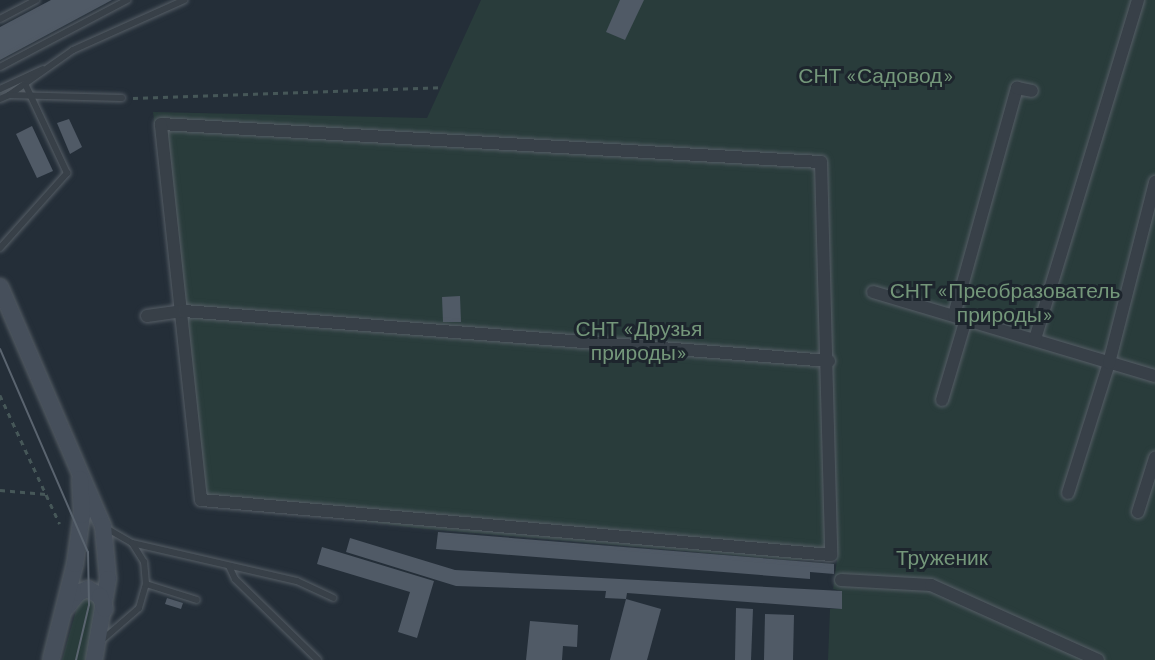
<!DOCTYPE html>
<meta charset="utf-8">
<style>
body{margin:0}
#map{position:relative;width:1155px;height:660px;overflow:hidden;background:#242e38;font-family:Barlow,sans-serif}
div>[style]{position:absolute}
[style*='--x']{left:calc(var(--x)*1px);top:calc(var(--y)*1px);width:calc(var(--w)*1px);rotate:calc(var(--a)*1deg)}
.green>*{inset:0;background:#293c3b}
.building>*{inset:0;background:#505a66}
.path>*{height:2.5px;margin-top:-1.25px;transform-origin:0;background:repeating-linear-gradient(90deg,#465758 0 5px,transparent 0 10px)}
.roads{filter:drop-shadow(0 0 2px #565e66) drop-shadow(0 0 2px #565e66)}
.lane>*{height:6px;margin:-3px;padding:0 3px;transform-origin:3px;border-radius:3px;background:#384048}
.street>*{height:12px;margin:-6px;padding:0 6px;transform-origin:6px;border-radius:6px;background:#384048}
.secondary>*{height:16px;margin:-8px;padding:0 8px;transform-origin:8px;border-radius:8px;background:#464f5b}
.tram>*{height:2px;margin:-1px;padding:0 1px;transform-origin:1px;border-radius:1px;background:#5a646f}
span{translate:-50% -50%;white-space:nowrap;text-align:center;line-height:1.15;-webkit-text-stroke:6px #1d252d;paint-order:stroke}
.park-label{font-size:21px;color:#74977a}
</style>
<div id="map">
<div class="green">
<div style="clip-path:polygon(481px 0,1155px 0,1155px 660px,828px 660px,830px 609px,842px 608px,842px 591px,833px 589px,837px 560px,791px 560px,416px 528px,201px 500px,153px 112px,427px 118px)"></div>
<div style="clip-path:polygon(93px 596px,100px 602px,87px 660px,62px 660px,80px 597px)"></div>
</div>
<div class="building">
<div style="clip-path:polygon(51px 0,112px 0,0 60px,0 27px)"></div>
<div style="clip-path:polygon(620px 0,644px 0,625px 40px,606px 32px)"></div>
<div style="clip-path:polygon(69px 119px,82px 147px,70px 154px,57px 123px)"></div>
<div style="clip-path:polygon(32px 126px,53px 171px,37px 178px,16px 134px)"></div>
<div style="clip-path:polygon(460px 296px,461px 322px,443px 322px,442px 297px)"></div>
<div style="clip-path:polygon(438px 532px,834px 564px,834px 574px,810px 572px,810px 579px,436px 549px)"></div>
<div style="clip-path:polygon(350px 538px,455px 570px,842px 591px,842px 609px,627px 593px,626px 599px,605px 598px,606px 591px,456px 586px,346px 552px)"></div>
<div style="clip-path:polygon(322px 547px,434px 581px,417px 638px,398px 632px,410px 592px,317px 564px)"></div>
<div style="clip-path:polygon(167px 598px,183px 603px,181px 609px,165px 604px)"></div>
<div style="clip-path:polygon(626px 599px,661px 609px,647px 660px,610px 660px)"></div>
<div style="clip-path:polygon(736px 608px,753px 609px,751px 660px,735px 660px)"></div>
<div style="clip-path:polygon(765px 614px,794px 615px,793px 660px,764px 660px)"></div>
<div style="clip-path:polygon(530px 621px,578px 625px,577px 647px,563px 646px,562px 660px,526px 660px)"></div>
</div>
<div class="path">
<div style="--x:133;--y:98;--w:308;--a:-2"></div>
<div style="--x:0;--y:395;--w:142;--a:65.1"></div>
<div style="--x:0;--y:490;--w:46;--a:5"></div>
</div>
<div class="roads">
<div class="lane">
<div style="--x:0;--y:19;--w:41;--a:-27.8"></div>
<div style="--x:0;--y:67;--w:144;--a:-27.8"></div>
<div style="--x:0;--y:89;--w:47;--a:-24.9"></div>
<div style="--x:9;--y:95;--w:78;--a:-35.1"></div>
<div style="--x:73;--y:50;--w:122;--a:-24.2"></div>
<div style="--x:0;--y:99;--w:10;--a:-24"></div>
<div style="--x:9;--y:95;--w:113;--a:1.5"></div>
<div style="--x:0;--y:248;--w:101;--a:-48.2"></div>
<div style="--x:67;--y:173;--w:96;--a:-115.2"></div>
<div style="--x:106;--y:528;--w:30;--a:30"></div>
<div style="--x:132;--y:543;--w:169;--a:13"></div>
<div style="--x:297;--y:581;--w:40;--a:25"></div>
<div style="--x:229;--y:566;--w:14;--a:65"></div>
<div style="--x:235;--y:579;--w:116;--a:44.3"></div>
<div style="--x:146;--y:584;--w:53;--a:17.4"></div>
<div style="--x:101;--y:641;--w:50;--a:-41"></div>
<div style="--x:139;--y:608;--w:25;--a:-74"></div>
<div style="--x:146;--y:584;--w:22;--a:-95"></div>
<div style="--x:144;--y:562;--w:22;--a:-122"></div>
</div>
<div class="street">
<div style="--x:161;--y:124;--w:661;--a:3.3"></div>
<div style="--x:821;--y:162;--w:393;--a:88.5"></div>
<div style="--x:831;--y:555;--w:632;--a:-175.01"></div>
<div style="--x:201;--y:500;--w:378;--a:-96.1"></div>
<div style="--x:873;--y:292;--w:294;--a:16.6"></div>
<div style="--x:954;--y:315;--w:236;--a:-74.5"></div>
<div style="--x:1017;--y:88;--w:15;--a:11"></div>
<div style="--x:147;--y:316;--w:37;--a:-8"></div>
<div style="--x:184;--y:311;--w:647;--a:4.43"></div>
<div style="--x:1035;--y:339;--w:354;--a:-73.1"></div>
<div style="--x:942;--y:400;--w:84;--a:-73.5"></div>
<div style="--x:1068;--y:493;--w:136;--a:-72.5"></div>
<div style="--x:1109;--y:363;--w:187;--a:-75.7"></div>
<div style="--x:1138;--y:512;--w:57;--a:-72.5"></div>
<div style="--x:841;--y:580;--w:90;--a:3.2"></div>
<div style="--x:931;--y:585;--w:183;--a:24.2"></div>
</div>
<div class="secondary">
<div style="--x:0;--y:287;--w:260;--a:66.7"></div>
<div style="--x:103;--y:526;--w:53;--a:84.6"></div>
<div style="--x:108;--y:579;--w:82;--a:99.8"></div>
<div style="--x:67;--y:607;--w:18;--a:-52"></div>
<div style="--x:78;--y:593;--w:11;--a:-22"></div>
<div style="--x:88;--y:589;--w:14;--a:30"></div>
<div style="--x:100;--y:596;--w:14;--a:69"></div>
<div style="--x:51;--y:660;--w:99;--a:-76"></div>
<div style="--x:75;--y:564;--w:49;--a:-81.9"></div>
<div style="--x:82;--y:515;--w:36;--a:-93"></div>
</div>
</div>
<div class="tram">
<div style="--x:0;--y:349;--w:221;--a:66.6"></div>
<div style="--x:88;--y:552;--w:53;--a:88.9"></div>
<div style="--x:89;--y:605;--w:57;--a:103.3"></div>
</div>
<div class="park-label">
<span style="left:876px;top:75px">СНТ «Садовод»</span>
<span style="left:1005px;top:302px">СНТ «Преобразователь<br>природы»</span>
<span style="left:639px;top:340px">СНТ «Друзья<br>природы»</span>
<span style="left:942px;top:557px">Труженик</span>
</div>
</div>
